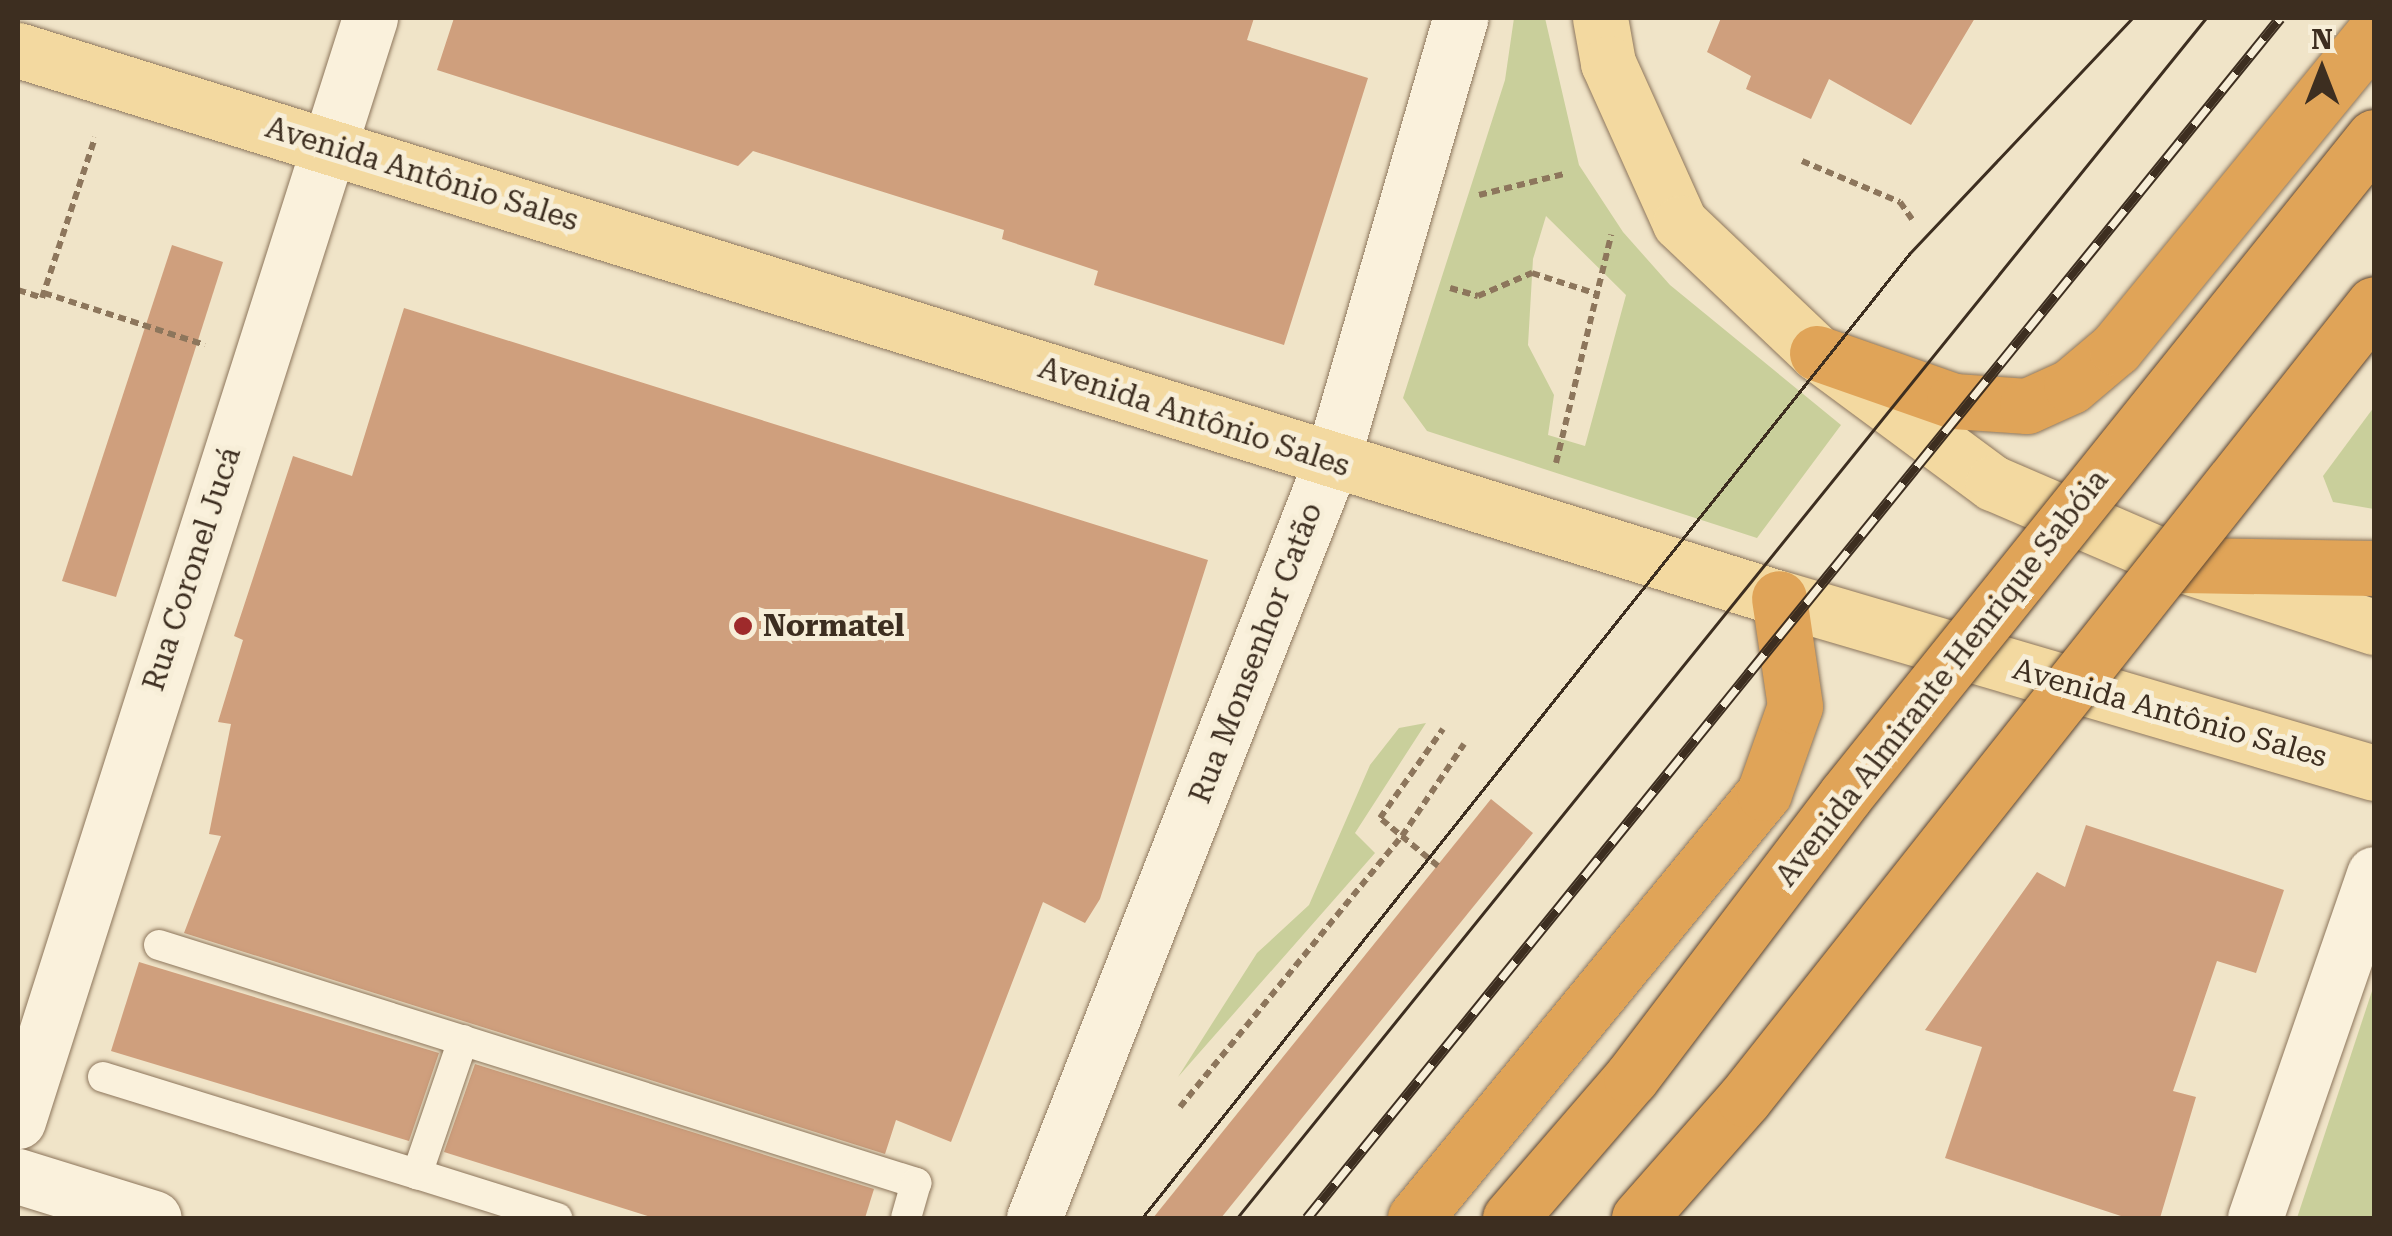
<!DOCTYPE html>
<meta charset="utf-8">
<style>
body{margin:0}
#map{position:relative;width:2392px;height:1236px;overflow:hidden;background:#f0e4c8;font-family:"Roboto Serif",serif}
div>[style]{position:absolute}
[style*='--x']{left:calc(var(--x)*1px);top:calc(var(--y)*1px);width:calc(var(--w)*1px);rotate:calc(var(--a)*1deg)}
.green>*{inset:0;background:#c9cf9b}
.building>*{inset:0;background:#cf9f7d}
.path>*{height:6px;margin-top:-3px;transform-origin:0;background:repeating-linear-gradient(90deg,#8d765c 0 8px,transparent 0 13px)}
.roads{filter:drop-shadow(0 0 2px #8d765c) drop-shadow(0 0 2px #8d765c)}
.lane>*{height:30px;margin:-15px;padding:0 15px;transform-origin:15px;border-radius:15px;background:#faf1dc}
.street>*{height:55px;margin:-27.5px;padding:0 27.5px;transform-origin:27.5px;border-radius:27.5px;background:#faf1dc}
.secondary>*{height:55px;margin:-27.5px;padding:0 27.5px;transform-origin:27.5px;border-radius:27.5px;background:#faf1dc}
.primary>*{height:55px;margin:-27.5px;padding:0 27.5px;transform-origin:27.5px;border-radius:27.5px;background:#f3d9a0}
.highway>*{height:55px;margin:-27.5px;padding:0 27.5px;transform-origin:27.5px;border-radius:27.5px;background:#e0a458}
.tram>*{height:2.5px;margin:-1.25px;padding:0 1.25px;transform-origin:1.25px;border-radius:1.25px;background:#3d2e20}
.rail>*{height:11px;margin-top:-5.5px;transform-origin:0;background:repeating-linear-gradient(90deg,#f7eed8 0 22px,#3d2e20 0 44px);box-sizing:border-box;border-block:2px solid #3d2e20}
.bridges{filter:drop-shadow(0 0 2px #5b4430) drop-shadow(0 0 2px #5b4430)}
.highway-bridge>*{height:55px;margin:-27.5px;padding:0 27.5px;transform-origin:27.5px;border-radius:27.5px;background:#e0a458}
.dots>*{width:28px;height:28px;translate:-50% -50%;box-sizing:border-box;border:5px solid #f7eed8;border-radius:50%}
span{translate:-50% -50%;white-space:nowrap;text-align:center;line-height:1.15;-webkit-text-stroke:10px #f7eed8;paint-order:stroke}
.street-label{font-size:30px;color:#3d2e20}
.poi-label{font-size:30px;color:#3d2e20;font-weight:700}
.left{translate:0 -50%;text-align:left}
.frame{position:absolute;inset:0;border:20px solid #3d2e20;pointer-events:none}
.north{position:absolute;left:2272px;top:20px;width:100px;height:100px;-webkit-text-stroke:8px #f7eed8;paint-order:stroke;rotate:0deg;font-size:28px;font-weight:700;line-height:40px;text-align:center;color:#3d2e20}
.north::after{content:'';display:block;margin:auto;width:35px;height:45px;background:#3d2e20;clip-path:polygon(50% 0,100% 100%,50% 72%,0 100%)}
</style>
<div id="map">
<div class="green">
<div style="clip-path:polygon(evenodd,1514px 18px,1545px 18px,1579px 165px,1623px 232px,1670px 285px,1841px 425px,1757px 538px,1427px 431px,1403px 398px,1505px 80px,1514px 18px,1546px 216px,1626px 295px,1585px 446px,1548px 435px,1554px 395px,1528px 345px,1533px 259px,1546px 216px)"></div>
<div style="clip-path:polygon(2374px 407px,2374px 509px,2333px 502px,2323px 476px)"></div>
<div style="clip-path:polygon(1426px 723px,1355px 833px,1375px 853px,1178px 1077px,1257px 953px,1309px 905px,1370px 765px,1399px 728px)"></div>
<div style="clip-path:polygon(2374px 985px,2374px 1218px,2297px 1218px)"></div>
</div>
<div class="building">
<div style="clip-path:polygon(454px 18px,1254px 18px,1247px 40px,1368px 78px,1284px 345px,1094px 285px,1098px 271px,1002px 239px,1004px 230px,753px 151px,738px 166px,437px 70px)"></div>
<div style="clip-path:polygon(1721px 18px,1975px 18px,1911px 125px,1829px 79px,1811px 119px,1746px 89px,1751px 76px,1707px 52px)"></div>
<div style="clip-path:polygon(172px 245px,223px 262px,116px 597px,62px 581px)"></div>
<div style="clip-path:polygon(404px 308px,1208px 560px,1100px 899px,1085px 923px,1043px 902px,951px 1142px,896px 1120px,885px 1154px,184px 933px,221px 836px,209px 834px,231px 724px,218px 722px,243px 640px,234px 636px,293px 456px,352px 476px)"></div>
<div style="clip-path:polygon(1491px 799px,1533px 833px,1221px 1218px,1153px 1218px)"></div>
<div style="clip-path:polygon(2086px 825px,2284px 890px,2256px 973px,2217px 961px,2173px 1091px,2196px 1097px,2160px 1218px,2127px 1218px,1945px 1158px,1982px 1047px,1925px 1030px,2037px 872px,2065px 887px)"></div>
<div style="clip-path:polygon(139px 962px,439px 1053px,409px 1141px,111px 1051px)"></div>
<div style="clip-path:polygon(475px 1064px,874px 1189px,865px 1218px,654px 1218px,444px 1152px)"></div>
</div>
<div class="path">
<div style="--x:1802;--y:161;--w:106;--a:22.7"></div>
<div style="--x:1900;--y:202;--w:21;--a:55"></div>
<div style="--x:1479;--y:195;--w:88;--a:-13.9"></div>
<div style="--x:1450;--y:288;--w:29;--a:16"></div>
<div style="--x:1478;--y:296;--w:59;--a:-23.1"></div>
<div style="--x:1532;--y:273;--w:68;--a:17.9"></div>
<div style="--x:18;--y:290;--w:25;--a:18"></div>
<div style="--x:42;--y:298;--w:169;--a:-71.7"></div>
<div style="--x:44;--y:293;--w:169;--a:17.9"></div>
<div style="--x:1556;--y:463;--w:235;--a:-76.4"></div>
<div style="--x:1438;--y:866;--w:75;--a:-140.4"></div>
<div style="--x:1380;--y:818;--w:109;--a:-54.7"></div>
<div style="--x:1180;--y:1107;--w:350;--a:-50.7"></div>
<div style="--x:1402;--y:836;--w:111;--a:-56"></div>
</div>
<div class="roads">
<div class="lane">
<div style="--x:159;--y:945;--w:794;--a:17.45"></div>
<div style="--x:916;--y:1183;--w:36;--a:106"></div>
<div style="--x:463;--y:1040;--w:142;--a:108.9"></div>
<div style="--x:417;--y:1174;--w:147;--a:17.4"></div>
<div style="--x:103;--y:1077;--w:329;--a:17.2"></div>
</div>
<div class="street">
<div style="--x:18;--y:1121;--w:1158;--a:-72.3"></div>
<div style="--x:18;--y:1176;--w:142;--a:17.2"></div>
<div style="--x:1034;--y:1218;--w:814;--a:-68.54"></div>
<div style="--x:2255;--y:1218;--w:364;--a:-70.9"></div>
</div>
<div class="secondary">
<div style="--x:1332;--y:460;--w:460;--a:-73.8"></div>
</div>
<div class="primary">
<div style="--x:1600;--y:18;--w:46;--a:79.9"></div>
<div style="--x:1608;--y:63;--w:175;--a:65.8"></div>
<div style="--x:1680;--y:223;--w:189;--a:43.5"></div>
<div style="--x:1817;--y:353;--w:219;--a:36.5"></div>
<div style="--x:1993;--y:483;--w:207;--a:23.3"></div>
<div style="--x:2183;--y:565;--w:201;--a:18"></div>
<div style="--x:18;--y:50;--w:1844;--a:17.29"></div>
<div style="--x:1779;--y:598;--w:620;--a:16.39"></div>
</div>
<div class="highway">
<div style="--x:1817;--y:353;--w:145;--a:19.3"></div>
<div style="--x:1954;--y:401;--w:73;--a:3.9"></div>
<div style="--x:2027;--y:406;--w:48;--a:-24.4"></div>
<div style="--x:2071;--y:386;--w:59;--a:-40.2"></div>
<div style="--x:2116;--y:348;--w:407;--a:-50.7"></div>
<div style="--x:2183;--y:565;--w:191;--a:0.9"></div>
<div style="--x:1415;--y:1218;--w:550;--a:-50.61"></div>
<div style="--x:1764;--y:793;--w:92;--a:-70.4"></div>
<div style="--x:1795;--y:706;--w:109;--a:-98.4"></div>
</div>
</div>
<div class="tram">
<div style="--x:1142;--y:1218;--w:1232;--a:-51.49"></div>
<div style="--x:1909;--y:254;--w:325;--a:-46.6"></div>
<div style="--x:1237;--y:1218;--w:1542;--a:-51.08"></div>
</div>
<div class="rail">
<div style="--x:1307;--y:1218;--w:1545;--a:-50.96"></div>
</div>
<div class="bridges">
<div class="highway-bridge">
<div style="--x:1510;--y:1218;--w:185;--a:-49.2"></div>
<div style="--x:1631;--y:1078;--w:354;--a:-52.8"></div>
<div style="--x:1845;--y:796;--w:845;--a:-51.24"></div>
<div style="--x:1639;--y:1218;--w:159;--a:-48.6"></div>
<div style="--x:1744;--y:1099;--w:1014;--a:-51.6"></div>
</div>
</div>
<div class="dots">
<div style="left:743px;top:626px;background:#9e2a2b"></div>
</div>
<div class="street-label">
<span style="left:422px;top:174px;rotate:17deg">Avenida Antônio Sales</span>
<span style="left:1194px;top:417px;rotate:18deg">Avenida Antônio Sales</span>
<span style="left:192px;top:569px;rotate:-72deg">Rua Coronel Jucá</span>
<span style="left:1256px;top:653px;rotate:-69deg">Rua Monsenhor Catão</span>
<span style="left:1942px;top:678px;rotate:-52deg">Avenida Almirante Henrique Sabóia</span>
<span style="left:2170px;top:713px;rotate:16deg">Avenida Antônio Sales</span>
</div>
<div class="poi-label">
<span class="left" style="left:763px;top:626px">Normatel</span>
</div>
<div class="frame"></div>
<div class="north">N</div>
</div>
